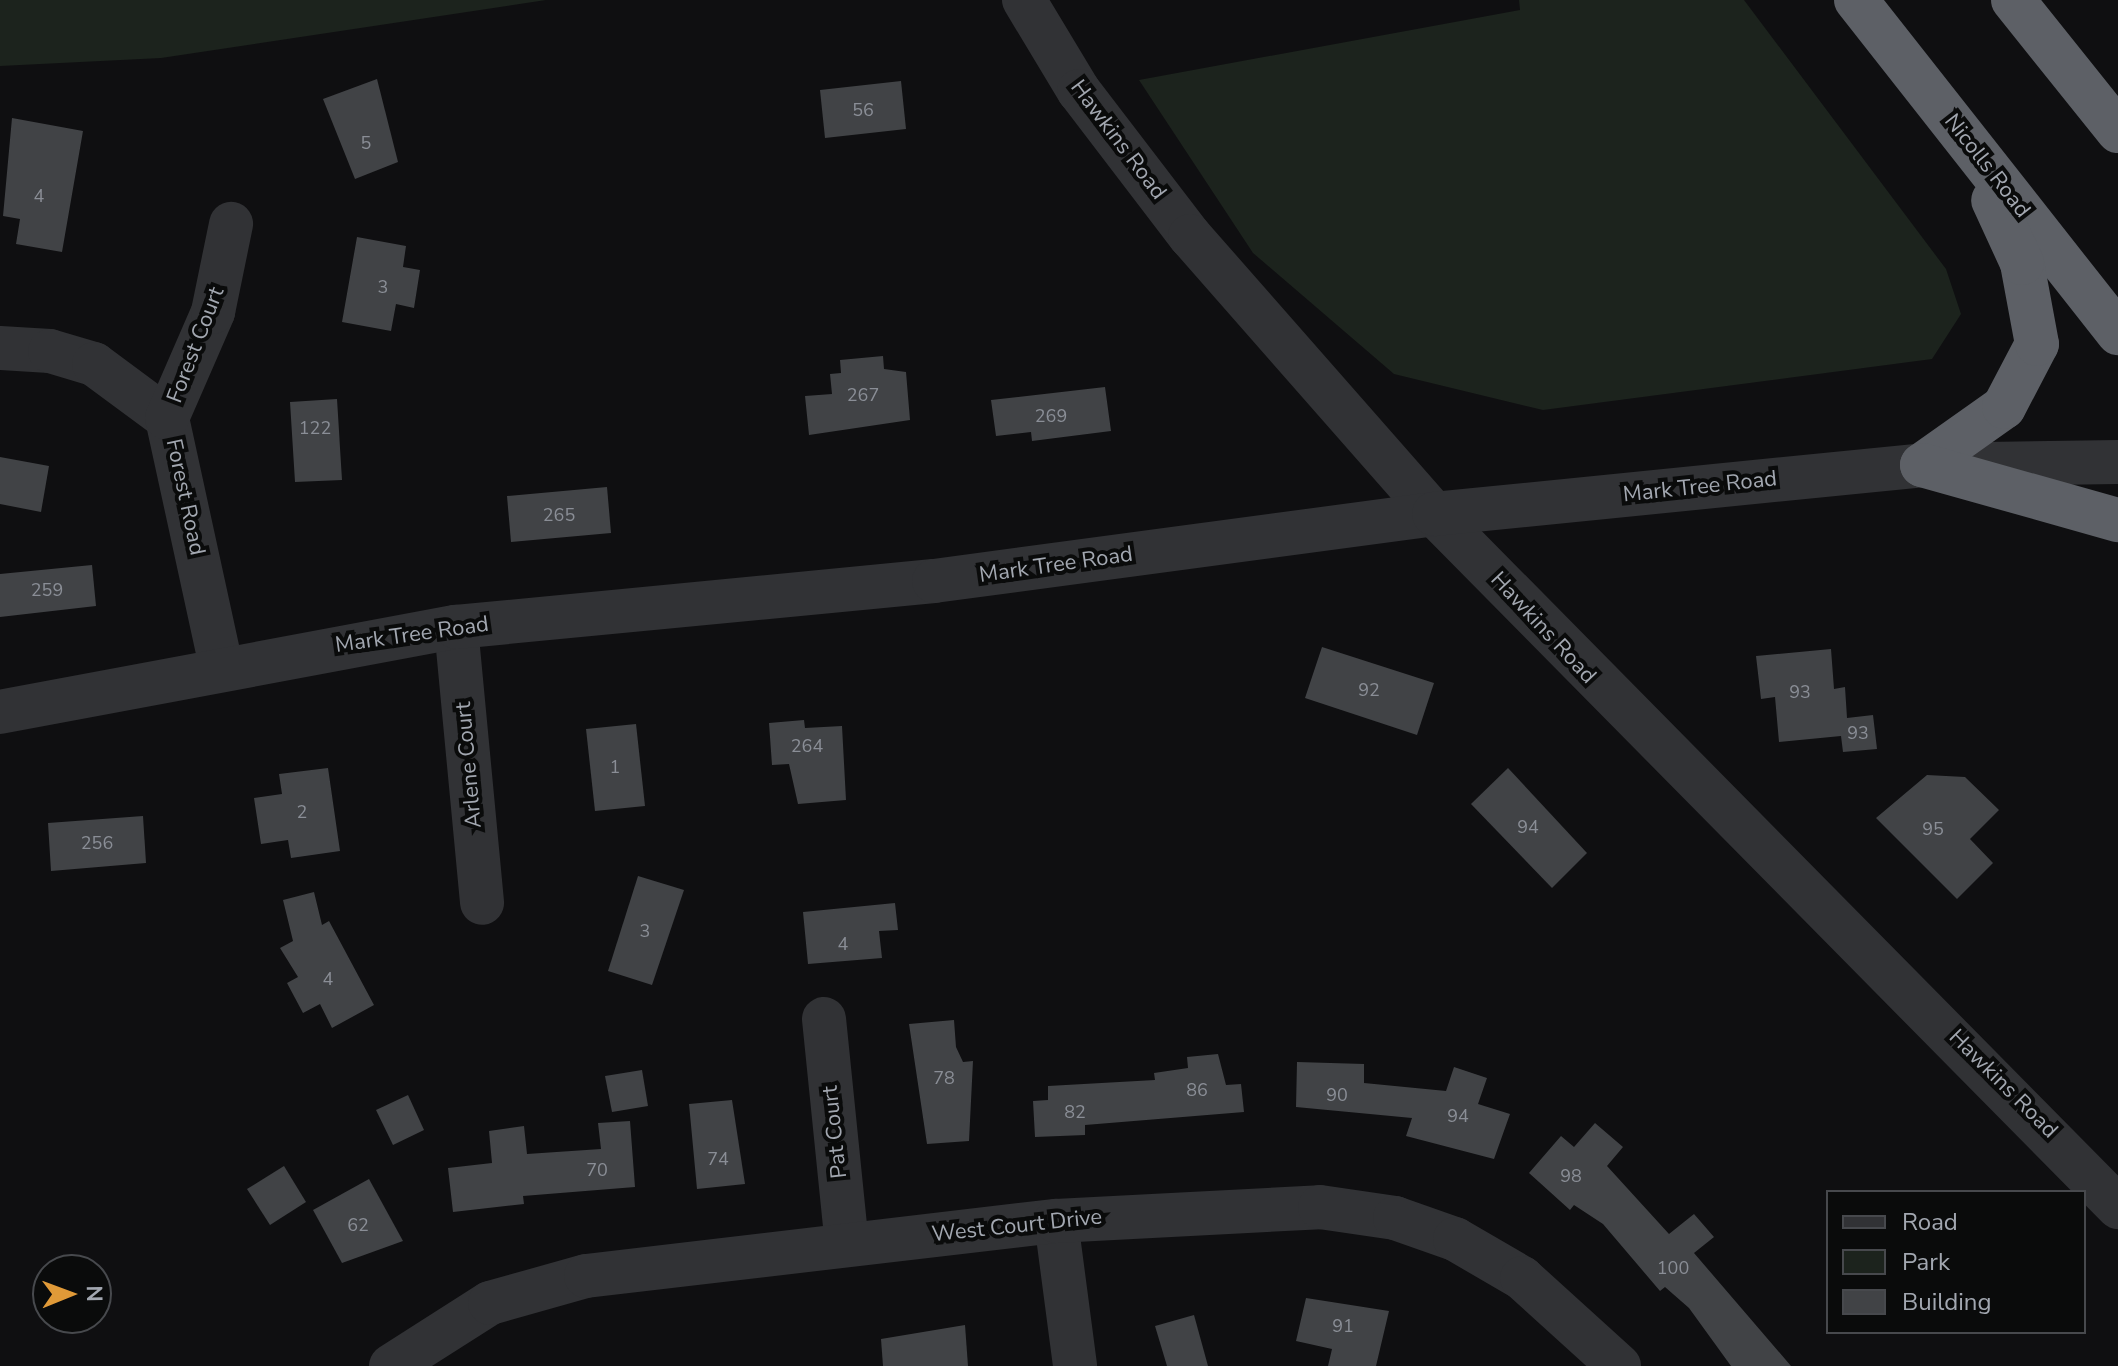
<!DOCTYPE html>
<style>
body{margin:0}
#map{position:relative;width:2118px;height:1366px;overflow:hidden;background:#0f0f11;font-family:"Nunito Sans",sans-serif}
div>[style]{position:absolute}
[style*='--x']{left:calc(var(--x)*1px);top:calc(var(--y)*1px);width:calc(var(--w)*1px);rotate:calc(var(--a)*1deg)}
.green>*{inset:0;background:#1c231d}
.building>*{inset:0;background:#414346}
.minor>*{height:44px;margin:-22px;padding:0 22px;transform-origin:22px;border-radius:22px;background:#313235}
.highway>*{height:44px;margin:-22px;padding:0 22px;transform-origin:22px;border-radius:22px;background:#5d6066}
span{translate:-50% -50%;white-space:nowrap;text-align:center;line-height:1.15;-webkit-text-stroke:8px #0a0b0b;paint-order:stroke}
.number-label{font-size:18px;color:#8a8e96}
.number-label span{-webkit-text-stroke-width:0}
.street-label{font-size:22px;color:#a2a7b0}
.legend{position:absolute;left:1826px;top:1190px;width:260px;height:144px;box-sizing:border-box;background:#0a0b0b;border:2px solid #47494d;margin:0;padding:10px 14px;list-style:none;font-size:24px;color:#a2a7b0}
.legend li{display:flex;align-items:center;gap:16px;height:40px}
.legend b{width:40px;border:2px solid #47494d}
.north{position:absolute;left:32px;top:1254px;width:80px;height:80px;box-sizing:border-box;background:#0a0b0b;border:2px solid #47494d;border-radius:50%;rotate:89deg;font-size:22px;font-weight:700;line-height:32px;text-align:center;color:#a2a7b0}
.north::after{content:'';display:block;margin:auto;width:28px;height:36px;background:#e09a38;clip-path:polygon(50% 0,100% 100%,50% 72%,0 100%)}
</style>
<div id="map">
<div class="green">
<div style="clip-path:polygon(0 0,546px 0,161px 58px,0 66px)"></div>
<div style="clip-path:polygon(1519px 0,1744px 0,1946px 269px,1961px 314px,1932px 359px,1543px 410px,1394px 374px,1253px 253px,1139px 80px,1520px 10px)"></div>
</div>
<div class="building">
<div style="clip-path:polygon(377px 79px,398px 162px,355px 179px,323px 99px)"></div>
<div style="clip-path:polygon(901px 81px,906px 129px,825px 138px,820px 90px)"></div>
<div style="clip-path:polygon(12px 118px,83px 131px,62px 252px,16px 244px,20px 219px,3px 216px)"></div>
<div style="clip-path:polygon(357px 237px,406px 246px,403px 267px,420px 270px,414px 308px,396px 304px,391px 331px,342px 322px)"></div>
<div style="clip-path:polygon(883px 356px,884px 369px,906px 372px,910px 420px,809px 435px,805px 396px,832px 394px,830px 374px,841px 373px,840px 360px)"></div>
<div style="clip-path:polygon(1105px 387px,1111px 431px,1032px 441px,1031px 432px,996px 436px,991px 400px)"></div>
<div style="clip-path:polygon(337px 399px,342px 480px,295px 482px,290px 402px)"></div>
<div style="clip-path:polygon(0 457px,49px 466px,41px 512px,0 504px)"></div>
<div style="clip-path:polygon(607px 487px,611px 533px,511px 542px,507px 496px)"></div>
<div style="clip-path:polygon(92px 565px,96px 606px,0 617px,0 574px)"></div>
<div style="clip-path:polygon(1322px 647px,1434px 683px,1417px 735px,1305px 698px)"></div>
<div style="clip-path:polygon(1831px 649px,1834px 689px,1845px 687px,1847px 718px,1873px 715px,1877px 749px,1843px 752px,1841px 736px,1779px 742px,1775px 697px,1761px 699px,1756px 656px)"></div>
<div style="clip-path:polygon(804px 720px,805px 728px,842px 726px,846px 800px,798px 804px,789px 764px,772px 765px,769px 723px)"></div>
<div style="clip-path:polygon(636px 724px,645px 806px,595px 811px,586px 729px)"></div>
<div style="clip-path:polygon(328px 768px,340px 851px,291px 858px,288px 840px,261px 844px,254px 798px,282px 794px,279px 774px)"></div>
<div style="clip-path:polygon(1508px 768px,1587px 853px,1552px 888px,1471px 804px)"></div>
<div style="clip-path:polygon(1927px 775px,1965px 777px,1999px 810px,1970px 839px,1993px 863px,1957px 899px,1876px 818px)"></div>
<div style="clip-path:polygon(143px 816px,146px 863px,51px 871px,48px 823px)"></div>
<div style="clip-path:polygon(638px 876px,684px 890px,652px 985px,608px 971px)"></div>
<div style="clip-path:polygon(314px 892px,322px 925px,329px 921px,374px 1005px,332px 1028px,320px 1004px,303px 1013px,287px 983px,298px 977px,280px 948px,293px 941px,283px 900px)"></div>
<div style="clip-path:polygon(895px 903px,898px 930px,879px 931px,882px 958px,808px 964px,803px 912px)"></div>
<div style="clip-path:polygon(954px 1020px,956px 1047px,963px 1062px,973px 1061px,969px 1141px,927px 1144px,909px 1024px)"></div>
<div style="clip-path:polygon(1218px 1054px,1226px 1085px,1241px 1084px,1244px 1112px,1085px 1125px,1085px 1135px,1035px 1137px,1033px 1101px,1048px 1100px,1048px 1086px,1155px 1080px,1154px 1073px,1188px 1068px,1187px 1057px)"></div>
<div style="clip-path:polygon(1297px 1062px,1364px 1064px,1364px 1083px,1446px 1091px,1454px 1067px,1487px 1078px,1478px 1104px,1510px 1114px,1494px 1159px,1406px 1136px,1412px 1118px,1296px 1107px)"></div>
<div style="clip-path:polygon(642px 1070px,648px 1106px,612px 1112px,605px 1076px)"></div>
<div style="clip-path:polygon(408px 1095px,424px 1130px,393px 1145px,376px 1110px)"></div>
<div style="clip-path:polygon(732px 1100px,745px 1184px,697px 1189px,689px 1104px)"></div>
<div style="clip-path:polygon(630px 1121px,635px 1187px,523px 1196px,524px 1204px,453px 1212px,448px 1168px,492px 1163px,489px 1131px,524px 1126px,527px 1154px,601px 1149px,598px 1123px)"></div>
<div style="clip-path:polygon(1595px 1123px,1623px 1147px,1607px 1166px,1669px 1234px,1694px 1214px,1714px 1237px,1694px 1253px,1791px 1366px,1731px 1366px,1689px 1308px,1665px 1287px,1660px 1291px,1603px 1224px,1574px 1205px,1570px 1210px,1529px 1173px,1561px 1136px,1574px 1147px)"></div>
<div style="clip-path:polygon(284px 1166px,306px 1202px,270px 1225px,247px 1189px)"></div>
<div style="clip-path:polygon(369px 1179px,403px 1241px,342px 1263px,313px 1210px)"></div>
<div style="clip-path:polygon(1306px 1298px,1389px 1311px,1376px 1366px,1328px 1366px,1332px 1349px,1296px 1341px)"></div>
<div style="clip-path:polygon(1194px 1315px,1208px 1366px,1167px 1366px,1155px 1326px)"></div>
<div style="clip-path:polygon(965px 1325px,968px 1366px,883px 1366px,881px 1339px)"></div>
</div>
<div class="minor">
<div style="--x:1024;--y:0;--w:106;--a:58.9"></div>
<div style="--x:1079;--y:91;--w:183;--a:52.6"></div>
<div style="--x:1190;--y:236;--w:370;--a:48.7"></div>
<div style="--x:1434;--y:514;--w:974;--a:45.37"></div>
<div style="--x:0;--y:348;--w:50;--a:3.4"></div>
<div style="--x:50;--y:351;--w:46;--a:16.5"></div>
<div style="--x:94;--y:364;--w:91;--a:36.5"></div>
<div style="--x:167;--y:418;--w:253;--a:77.7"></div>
<div style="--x:167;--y:418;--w:116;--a:-66.5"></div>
<div style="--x:213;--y:312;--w:90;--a:-78.4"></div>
<div style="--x:456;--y:627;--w:277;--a:84.6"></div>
<div style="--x:0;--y:712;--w:464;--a:-10.6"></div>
<div style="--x:456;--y:627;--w:480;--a:-5.5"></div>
<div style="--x:934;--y:581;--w:504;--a:-7.63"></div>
<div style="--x:1434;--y:514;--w:490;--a:-5.7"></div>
<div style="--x:1922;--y:465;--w:196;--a:-0.9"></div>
<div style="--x:824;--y:1019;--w:226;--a:84.2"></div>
<div style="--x:1056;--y:1221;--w:146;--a:82.5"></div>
<div style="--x:391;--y:1366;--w:117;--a:-32.5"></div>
<div style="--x:490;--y:1303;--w:100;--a:-15.7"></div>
<div style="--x:586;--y:1276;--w:473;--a:-6.7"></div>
<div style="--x:1056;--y:1221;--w:264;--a:-3"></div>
<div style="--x:1320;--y:1207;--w:76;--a:8.3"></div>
<div style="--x:1395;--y:1218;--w:64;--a:19.3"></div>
<div style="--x:1455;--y:1239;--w:78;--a:30.2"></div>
<div style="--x:1522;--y:1278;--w:131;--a:42.2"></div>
</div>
<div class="highway">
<div style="--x:1856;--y:0;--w:424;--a:51.8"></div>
<div style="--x:2013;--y:0;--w:168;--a:51.3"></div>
<div style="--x:1922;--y:465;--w:100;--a:-35.3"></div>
<div style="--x:2004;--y:407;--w:71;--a:-62.4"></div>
<div style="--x:2037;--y:344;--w:82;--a:-100.5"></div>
<div style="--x:2022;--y:263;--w:69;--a:-114.7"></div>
<div style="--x:1922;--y:465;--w:204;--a:15.7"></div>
</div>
<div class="number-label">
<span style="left:863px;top:110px">56</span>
<span style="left:366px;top:143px">5</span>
<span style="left:39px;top:196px">4</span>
<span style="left:383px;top:287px">3</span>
<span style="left:863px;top:395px">267</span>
<span style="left:1051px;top:416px">269</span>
<span style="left:315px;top:428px">122</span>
<span style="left:559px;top:515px">265</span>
<span style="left:47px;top:590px">259</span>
<span style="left:1369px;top:690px">92</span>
<span style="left:1800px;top:692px">93</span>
<span style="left:1858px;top:733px">93</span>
<span style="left:807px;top:746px">264</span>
<span style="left:615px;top:767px">1</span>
<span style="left:302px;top:812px">2</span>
<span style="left:1528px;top:827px">94</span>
<span style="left:1933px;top:829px">95</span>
<span style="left:97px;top:843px">256</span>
<span style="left:645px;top:931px">3</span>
<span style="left:843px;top:944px">4</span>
<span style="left:328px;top:979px">4</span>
<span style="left:944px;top:1078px">78</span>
<span style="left:1197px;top:1090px">86</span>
<span style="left:1337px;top:1095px">90</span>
<span style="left:1075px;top:1112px">82</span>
<span style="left:1458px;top:1116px">94</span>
<span style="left:718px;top:1159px">74</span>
<span style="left:597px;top:1170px">70</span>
<span style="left:1571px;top:1176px">98</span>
<span style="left:358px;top:1225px">62</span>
<span style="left:1673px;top:1268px">100</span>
<span style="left:1343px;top:1326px">91</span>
</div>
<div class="street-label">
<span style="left:1118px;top:140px;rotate:53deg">Hawkins Road</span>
<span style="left:1987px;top:166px;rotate:52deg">Nicolls Road</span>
<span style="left:196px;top:345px;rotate:-69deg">Forest Court</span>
<span style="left:1700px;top:487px;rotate:-6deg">Mark Tree Road</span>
<span style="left:185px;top:497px;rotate:78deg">Forest Road</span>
<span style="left:1056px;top:565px;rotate:-8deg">Mark Tree Road</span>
<span style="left:1543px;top:628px;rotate:47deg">Hawkins Road</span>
<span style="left:412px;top:635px;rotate:-8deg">Mark Tree Road</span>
<span style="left:469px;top:765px;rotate:-95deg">Arlene Court</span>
<span style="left:2003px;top:1084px;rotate:45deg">Hawkins Road</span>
<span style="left:835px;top:1132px;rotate:-96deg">Pat Court</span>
<span style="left:1017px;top:1226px;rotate:-6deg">West Court Drive</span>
</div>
<ul class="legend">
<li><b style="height:10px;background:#313235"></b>Road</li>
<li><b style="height:22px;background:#1c231d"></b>Park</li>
<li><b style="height:22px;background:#414346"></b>Building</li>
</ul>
<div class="north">N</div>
</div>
